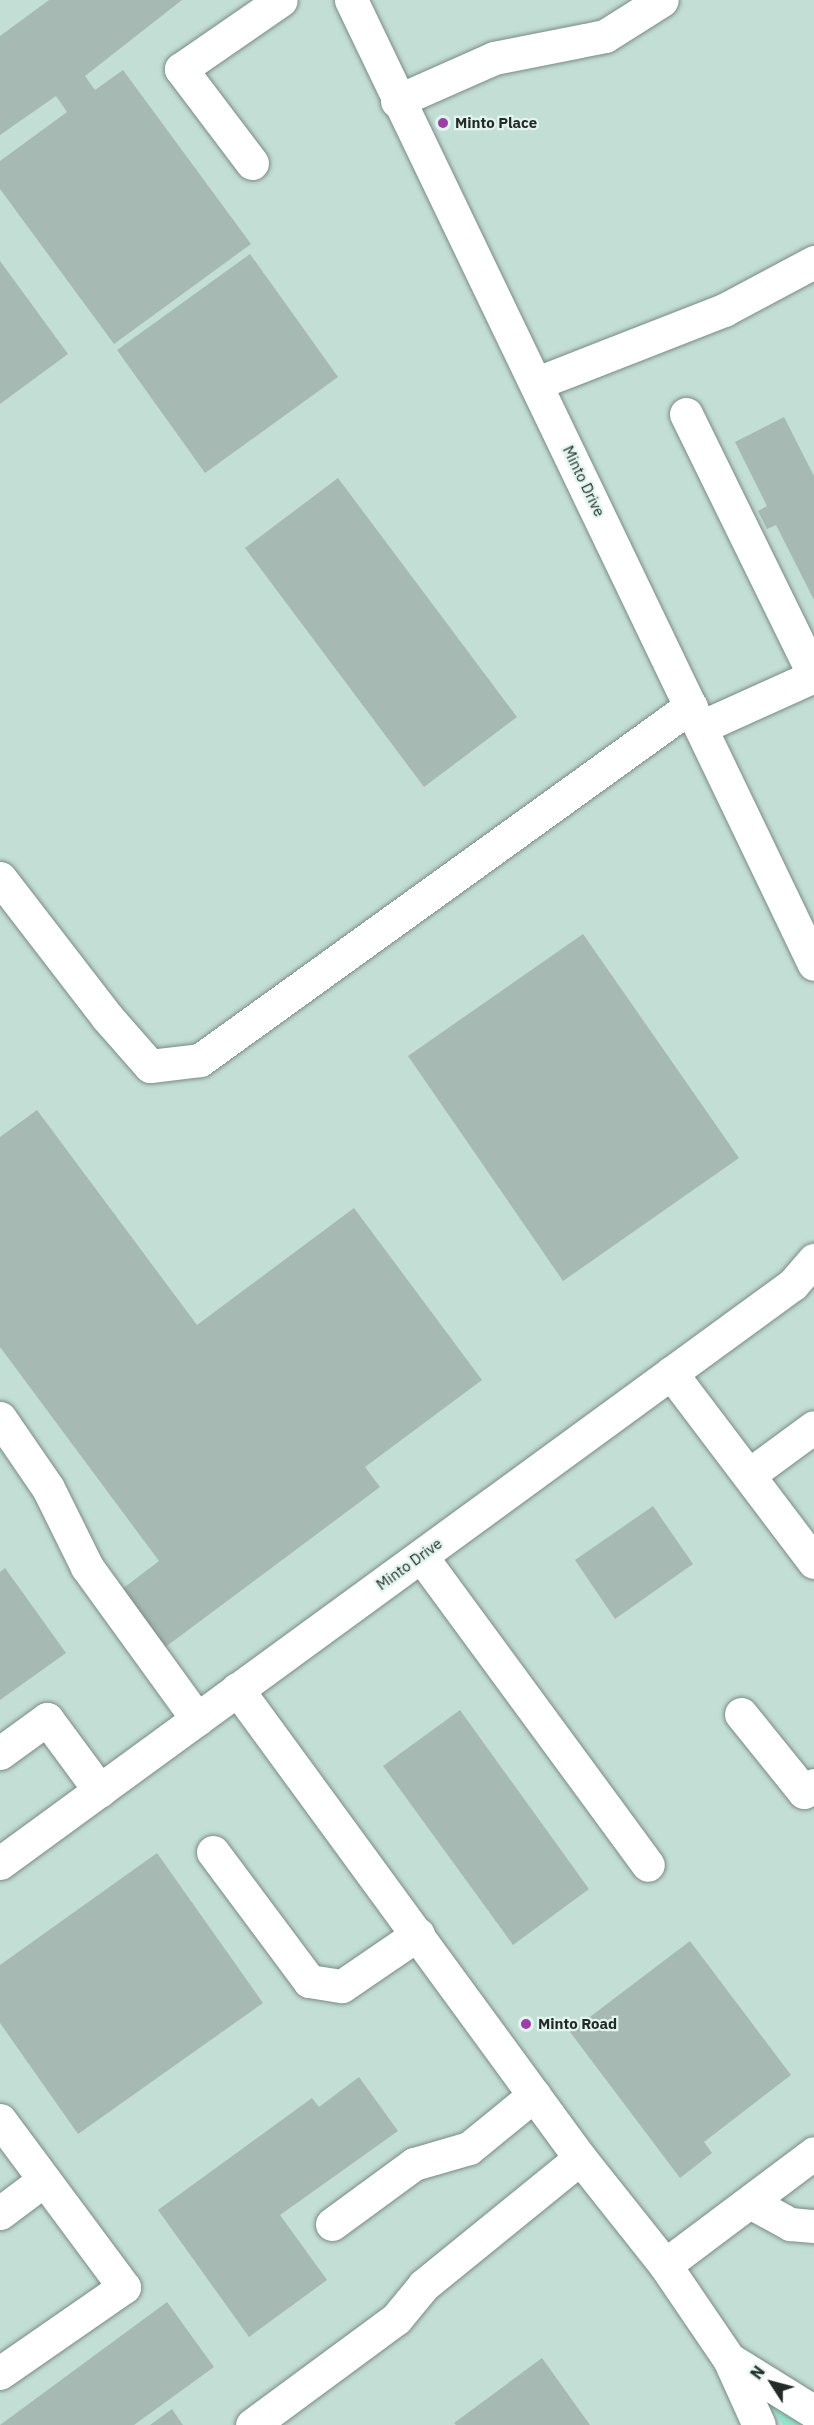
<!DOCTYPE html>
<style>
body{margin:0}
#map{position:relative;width:814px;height:2425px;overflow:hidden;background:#d4e6e0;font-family:"IBM Plex Sans",sans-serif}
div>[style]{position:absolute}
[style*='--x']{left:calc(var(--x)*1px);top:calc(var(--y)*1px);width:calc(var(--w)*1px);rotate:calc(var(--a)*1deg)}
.built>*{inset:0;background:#c3ded5}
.green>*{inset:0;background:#93e5cd}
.building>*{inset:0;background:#a7b9b3}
.roads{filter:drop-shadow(0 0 2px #7b8b86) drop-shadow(0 0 2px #7b8b86)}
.minor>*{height:33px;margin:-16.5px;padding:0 16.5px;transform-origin:16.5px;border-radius:16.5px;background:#fff}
.dots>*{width:16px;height:16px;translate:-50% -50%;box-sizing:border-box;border:3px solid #e1f4ed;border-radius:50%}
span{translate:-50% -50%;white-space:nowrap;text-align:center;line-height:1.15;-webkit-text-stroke:4.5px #e1f4ed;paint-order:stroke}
.poi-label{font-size:15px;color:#232a28;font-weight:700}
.left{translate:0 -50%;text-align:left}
.street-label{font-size:15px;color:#232a28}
.north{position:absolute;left:742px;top:2353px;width:60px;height:60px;-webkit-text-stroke:4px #e1f4ed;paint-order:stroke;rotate:306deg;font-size:16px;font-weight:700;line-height:24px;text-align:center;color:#232a28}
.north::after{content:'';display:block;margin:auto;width:21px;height:27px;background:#232a28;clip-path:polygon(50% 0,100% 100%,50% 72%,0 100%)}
</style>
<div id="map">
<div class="built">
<div style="clip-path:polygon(0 0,814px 0,814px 2425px,0 2425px)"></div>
</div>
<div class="green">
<div style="clip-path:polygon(771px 2405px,808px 2425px,783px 2425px)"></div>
</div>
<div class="building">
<div style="clip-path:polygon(49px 0,182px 0,85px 76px,95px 90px,123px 70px,251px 244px,114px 344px,0 189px,0 161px,67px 112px,56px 96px,0 135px,0 36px)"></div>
<div style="clip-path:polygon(250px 254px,338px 377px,205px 473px,117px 350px)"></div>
<div style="clip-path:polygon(0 261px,68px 354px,0 404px)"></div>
<div style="clip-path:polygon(784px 417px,814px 476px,814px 600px,776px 525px,767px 529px,758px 511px,767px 506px,735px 442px)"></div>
<div style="clip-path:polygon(338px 478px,517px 717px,424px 787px,245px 548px)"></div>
<div style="clip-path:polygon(583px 934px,739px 1158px,563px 1281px,408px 1056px)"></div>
<div style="clip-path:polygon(37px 1110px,197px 1325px,354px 1208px,482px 1380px,365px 1467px,380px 1487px,156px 1654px,113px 1596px,159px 1561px,0 1347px,0 1137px)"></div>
<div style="clip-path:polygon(653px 1506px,693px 1564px,615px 1619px,575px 1560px)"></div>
<div style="clip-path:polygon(5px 1568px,66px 1653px,0 1700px,0 1572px)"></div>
<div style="clip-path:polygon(460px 1710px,589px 1889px,513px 1945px,383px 1766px)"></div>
<div style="clip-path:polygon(157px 1853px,263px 2003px,78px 2134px,0 2023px,0 1965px)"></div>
<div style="clip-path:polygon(690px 1941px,791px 2075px,704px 2142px,712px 2153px,680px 2178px,570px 2032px)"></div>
<div style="clip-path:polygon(359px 2077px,398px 2131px,280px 2215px,327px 2280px,249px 2337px,158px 2210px,312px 2098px,319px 2107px)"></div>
<div style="clip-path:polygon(167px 2302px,214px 2367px,134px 2425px,0 2425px)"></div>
<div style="clip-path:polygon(542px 2358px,590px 2425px,456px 2425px,454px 2423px)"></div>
<div style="clip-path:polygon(172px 2409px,183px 2425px,150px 2425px)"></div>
</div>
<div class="roads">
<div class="minor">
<div style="--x:351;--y:0;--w:1069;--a:64.35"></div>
<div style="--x:397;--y:101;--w:106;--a:-23.9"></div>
<div style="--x:494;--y:58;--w:113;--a:-11.2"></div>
<div style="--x:605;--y:36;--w:67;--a:-32.3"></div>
<div style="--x:252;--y:163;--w:118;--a:-127.1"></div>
<div style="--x:181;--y:69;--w:121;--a:-34.6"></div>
<div style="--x:537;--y:383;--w:201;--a:-21.3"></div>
<div style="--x:724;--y:310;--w:102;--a:-28.1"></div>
<div style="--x:686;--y:414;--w:291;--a:63.9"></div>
<div style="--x:701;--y:727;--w:124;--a:-24.3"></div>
<div style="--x:0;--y:878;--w:175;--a:52.4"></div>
<div style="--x:107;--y:1017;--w:65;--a:48.7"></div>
<div style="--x:150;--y:1066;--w:50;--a:-6.8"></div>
<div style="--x:200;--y:1060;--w:605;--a:-35.79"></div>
<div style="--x:671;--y:1373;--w:237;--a:52.9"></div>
<div style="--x:0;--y:1418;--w:85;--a:55.6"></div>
<div style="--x:48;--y:1488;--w:88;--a:63.7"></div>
<div style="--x:87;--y:1567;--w:188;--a:54.1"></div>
<div style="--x:750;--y:1474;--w:79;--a:-36.3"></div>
<div style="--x:421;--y:1556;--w:383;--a:53.7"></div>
<div style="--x:237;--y:1689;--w:581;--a:53.82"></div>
<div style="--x:580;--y:2158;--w:137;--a:51.5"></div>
<div style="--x:665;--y:2265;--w:114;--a:55.8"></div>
<div style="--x:729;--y:2359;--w:72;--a:65.6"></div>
<div style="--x:741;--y:1714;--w:100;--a:51.1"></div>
<div style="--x:804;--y:1792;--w:12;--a:-35"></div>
<div style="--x:0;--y:1753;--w:58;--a:-35.9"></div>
<div style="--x:47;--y:1719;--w:89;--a:53.6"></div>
<div style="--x:213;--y:1852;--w:161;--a:53.3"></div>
<div style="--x:309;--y:1981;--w:33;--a:9"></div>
<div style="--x:342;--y:1986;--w:92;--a:-34.4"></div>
<div style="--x:0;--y:1863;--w:982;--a:-36.13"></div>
<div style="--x:793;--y:1284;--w:32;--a:-49"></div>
<div style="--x:0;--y:2120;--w:208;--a:53.4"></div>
<div style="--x:124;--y:2287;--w:151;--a:145.3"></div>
<div style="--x:750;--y:2202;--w:46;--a:28.8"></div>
<div style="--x:790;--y:2224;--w:24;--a:5"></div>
<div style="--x:0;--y:2213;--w:55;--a:-36.9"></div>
<div style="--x:332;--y:2224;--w:102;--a:-36.2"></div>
<div style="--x:414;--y:2164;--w:57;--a:-16.2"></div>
<div style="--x:469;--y:2148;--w:84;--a:-39.2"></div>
<div style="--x:665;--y:2265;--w:186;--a:-36.9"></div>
<div style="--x:729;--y:2359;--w:100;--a:31.9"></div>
<div style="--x:252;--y:2425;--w:179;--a:-36.4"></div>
<div style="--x:396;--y:2319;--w:44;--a:-50.5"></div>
<div style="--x:424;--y:2285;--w:201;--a:-39.1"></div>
</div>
</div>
<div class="dots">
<div style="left:443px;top:123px;background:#9e3fa7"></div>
<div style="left:526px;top:2024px;background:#9e3fa7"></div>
</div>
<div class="poi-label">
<span class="left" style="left:455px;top:123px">Minto Place</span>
<span class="left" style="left:538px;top:2024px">Minto Road</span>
</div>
<div class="street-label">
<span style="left:584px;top:481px;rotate:64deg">Minto Drive</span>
<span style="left:409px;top:1564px;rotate:-36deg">Minto Drive</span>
</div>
<div class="north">N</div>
</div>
